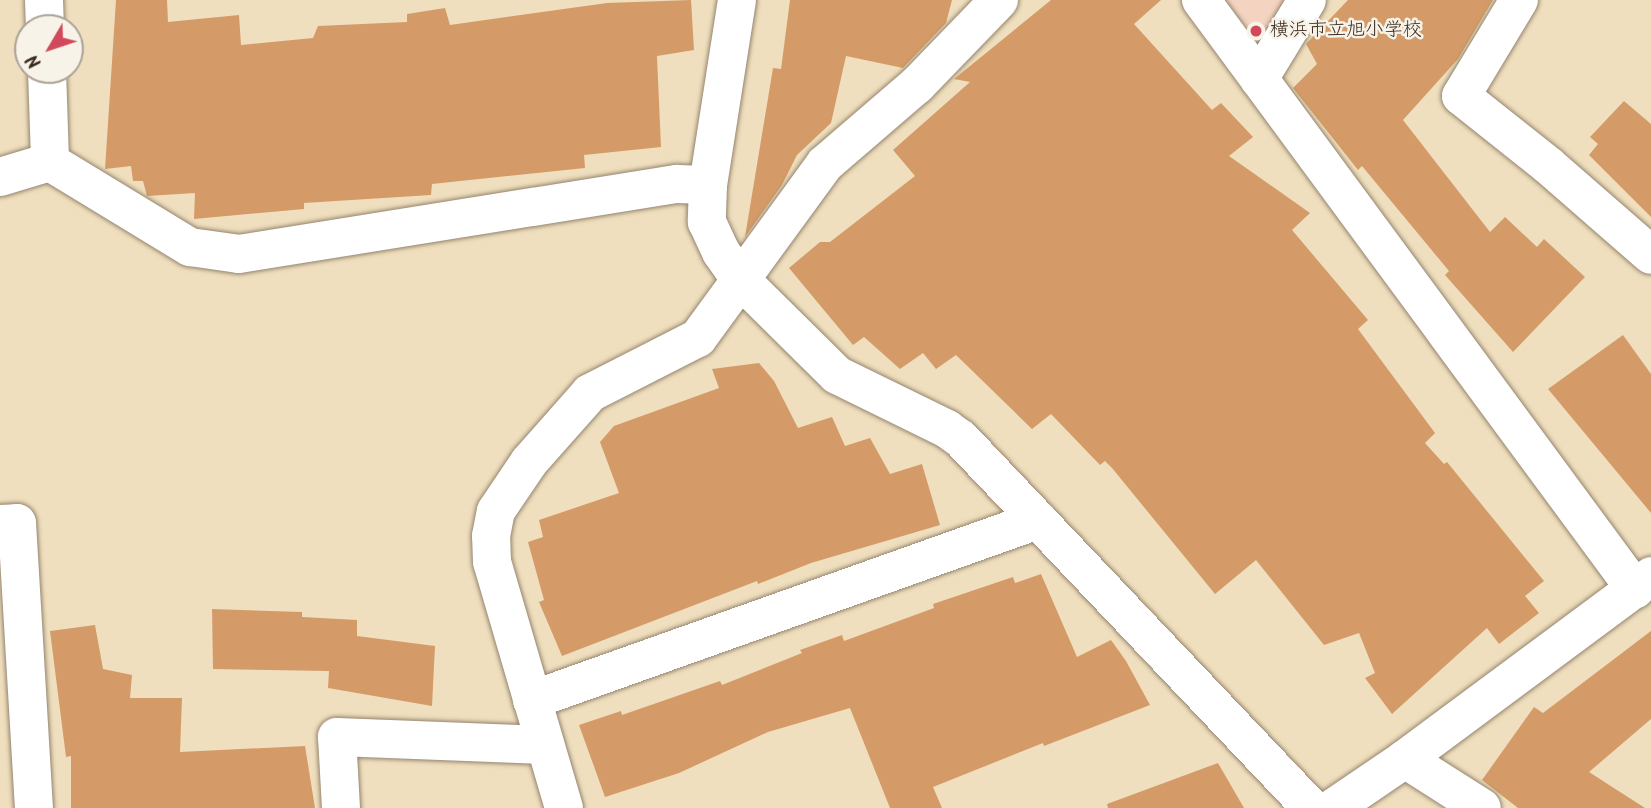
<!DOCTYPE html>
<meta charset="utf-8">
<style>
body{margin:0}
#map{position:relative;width:1651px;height:808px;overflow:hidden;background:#efdfbe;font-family:Kalam,"Klee One",sans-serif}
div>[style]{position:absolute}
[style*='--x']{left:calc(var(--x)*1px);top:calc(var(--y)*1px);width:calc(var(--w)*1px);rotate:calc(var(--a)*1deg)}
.built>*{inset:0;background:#f4d3c1}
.building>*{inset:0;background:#d49b68}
.roads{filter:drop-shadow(0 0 2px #95846e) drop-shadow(0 0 2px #95846e)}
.minor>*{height:38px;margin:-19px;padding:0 19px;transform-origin:19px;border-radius:19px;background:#fff}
.dots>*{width:19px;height:19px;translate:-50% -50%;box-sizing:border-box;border:4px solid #f7f3e8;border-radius:50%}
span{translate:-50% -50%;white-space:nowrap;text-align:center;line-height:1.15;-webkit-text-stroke:5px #f7f3e8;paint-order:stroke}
.poi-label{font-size:19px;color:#3b2a1e}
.left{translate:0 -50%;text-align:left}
.north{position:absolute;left:14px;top:14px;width:70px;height:70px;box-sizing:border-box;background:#f7f3e8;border:2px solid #aca397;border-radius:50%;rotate:231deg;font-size:19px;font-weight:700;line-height:28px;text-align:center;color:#3b2a1e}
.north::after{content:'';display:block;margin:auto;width:24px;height:32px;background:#d1495b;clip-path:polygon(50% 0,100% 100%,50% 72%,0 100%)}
</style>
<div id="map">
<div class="built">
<div style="clip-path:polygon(1214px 0,1294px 0,1257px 62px)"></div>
</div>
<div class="building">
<div style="clip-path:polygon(116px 0,167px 0,168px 22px,239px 15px,241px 45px,313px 38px,318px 26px,407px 22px,407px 14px,445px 8px,450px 25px,607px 3px,691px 0,694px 50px,657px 56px,661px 147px,584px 155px,585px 168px,432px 184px,431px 195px,304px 203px,304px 209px,194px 219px,195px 193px,147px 196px,143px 181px,133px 181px,131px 166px,105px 169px)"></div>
<div style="clip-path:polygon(790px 0,952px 0,946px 23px,903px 68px,846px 56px,831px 123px,797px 155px,782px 185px,745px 237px,773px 68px,781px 69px)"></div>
<div style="clip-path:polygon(1051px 0,1161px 0,1134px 24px,1212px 110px,1221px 103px,1253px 137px,1229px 156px,1310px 213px,1292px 230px,1368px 320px,1358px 329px,1435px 433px,1425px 443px,1444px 464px,1447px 462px,1544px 581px,1525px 596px,1539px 613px,1499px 644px,1487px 628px,1392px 714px,1365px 678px,1375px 673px,1359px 633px,1324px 645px,1256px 560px,1215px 594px,1112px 468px,1105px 461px,1100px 465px,1051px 414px,1032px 429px,956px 355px,936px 369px,923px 353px,900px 369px,864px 337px,853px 345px,789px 268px,820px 242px,830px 242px,915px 176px,893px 150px,970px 82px,954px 79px)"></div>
<div style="clip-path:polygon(1348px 0,1493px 0,1458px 59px,1403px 120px,1490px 232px,1505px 217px,1537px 247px,1544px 239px,1585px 277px,1513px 352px,1445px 275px,1449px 271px,1362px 166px,1358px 170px,1293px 88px,1317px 64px,1306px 44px)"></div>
<div style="clip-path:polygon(1624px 101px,1651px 124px,1651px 217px,1589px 155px,1598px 144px,1590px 137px)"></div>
<div style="clip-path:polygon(1623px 335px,1651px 374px,1651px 513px,1548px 389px)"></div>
<div style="clip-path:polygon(759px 363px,774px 381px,798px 428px,832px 417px,845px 446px,870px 438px,890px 474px,922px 464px,940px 525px,811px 563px,758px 584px,757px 581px,562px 656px,539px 602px,544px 600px,528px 542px,543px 537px,539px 520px,619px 493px,600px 442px,614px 426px,719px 388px,712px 369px)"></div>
<div style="clip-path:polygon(1041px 574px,1077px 657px,1111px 640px,1126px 661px,1150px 705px,1044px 746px,1043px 743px,933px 787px,942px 808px,890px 808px,850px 708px,768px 732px,679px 773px,605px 797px,579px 725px,621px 711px,622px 715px,720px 681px,722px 685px,802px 653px,800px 650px,842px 635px,844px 641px,934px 608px,933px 604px,1013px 577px,1015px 583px)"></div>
<div style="clip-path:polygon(212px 609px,302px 612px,302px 617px,357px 620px,357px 636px,435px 646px,432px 706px,328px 688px,329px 671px,213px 669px)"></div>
<div style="clip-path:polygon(95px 625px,103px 669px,132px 675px,130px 698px,182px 698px,180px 752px,305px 746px,315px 808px,71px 808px,71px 756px,66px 757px,50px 631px)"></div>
<div style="clip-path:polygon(1651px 631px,1651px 719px,1589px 772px,1645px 808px,1518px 808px,1482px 780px,1534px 707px,1543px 713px)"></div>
<div style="clip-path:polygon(1218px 763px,1244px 808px,1108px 808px,1107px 804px)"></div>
</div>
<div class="roads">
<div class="minor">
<div style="--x:44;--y:0;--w:28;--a:88"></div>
<div style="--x:737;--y:0;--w:187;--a:98.9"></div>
<div style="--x:708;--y:185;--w:37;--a:92"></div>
<div style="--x:707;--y:222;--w:33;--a:65"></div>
<div style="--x:721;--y:252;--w:33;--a:55"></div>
<div style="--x:740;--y:279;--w:136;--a:44.7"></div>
<div style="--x:837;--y:375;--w:123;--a:26.1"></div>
<div style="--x:947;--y:429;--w:17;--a:36"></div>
<div style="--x:961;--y:439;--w:509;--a:46.51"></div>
<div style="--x:1201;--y:0;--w:732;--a:53.62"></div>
<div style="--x:1519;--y:0;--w:112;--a:121.1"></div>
<div style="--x:1461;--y:96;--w:112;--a:38.5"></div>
<div style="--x:1549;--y:166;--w:135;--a:41.1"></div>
<div style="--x:47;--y:70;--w:92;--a:88.1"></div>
<div style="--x:1259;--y:79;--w:92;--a:-58.7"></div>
<div style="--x:0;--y:177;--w:52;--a:-16.7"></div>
<div style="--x:50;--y:162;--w:164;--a:31.3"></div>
<div style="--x:190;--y:247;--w:49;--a:8.1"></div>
<div style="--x:239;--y:254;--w:444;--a:-9.1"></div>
<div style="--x:677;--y:184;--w:31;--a:2"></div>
<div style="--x:0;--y:524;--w:17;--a:-3"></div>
<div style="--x:17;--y:523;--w:286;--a:86.6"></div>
<div style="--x:532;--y:700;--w:537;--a:-19.58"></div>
<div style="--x:1405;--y:759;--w:91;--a:32.5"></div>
<div style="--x:341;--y:808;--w:71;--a:-93.2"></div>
<div style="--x:337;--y:737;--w:208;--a:2.2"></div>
<div style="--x:564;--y:808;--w:256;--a:-106.3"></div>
<div style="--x:492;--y:562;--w:26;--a:-92"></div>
<div style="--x:491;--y:536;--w:25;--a:-79"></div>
<div style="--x:496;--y:511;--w:59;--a:-56"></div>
<div style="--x:529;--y:462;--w:92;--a:-48.5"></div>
<div style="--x:590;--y:393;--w:121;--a:-27"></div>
<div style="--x:698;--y:338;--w:215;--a:-53.9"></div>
<div style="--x:825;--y:164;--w:121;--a:-40.7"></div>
<div style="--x:917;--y:85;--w:118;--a:-46"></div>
<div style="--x:1333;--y:808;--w:87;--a:-34.2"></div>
<div style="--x:1405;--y:759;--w:307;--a:-36.6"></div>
</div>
</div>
<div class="dots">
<div style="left:1256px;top:31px;background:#d1495b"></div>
</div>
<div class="poi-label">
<span class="left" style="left:1270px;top:31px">横浜市立旭小学校</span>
</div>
<div class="north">N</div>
</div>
